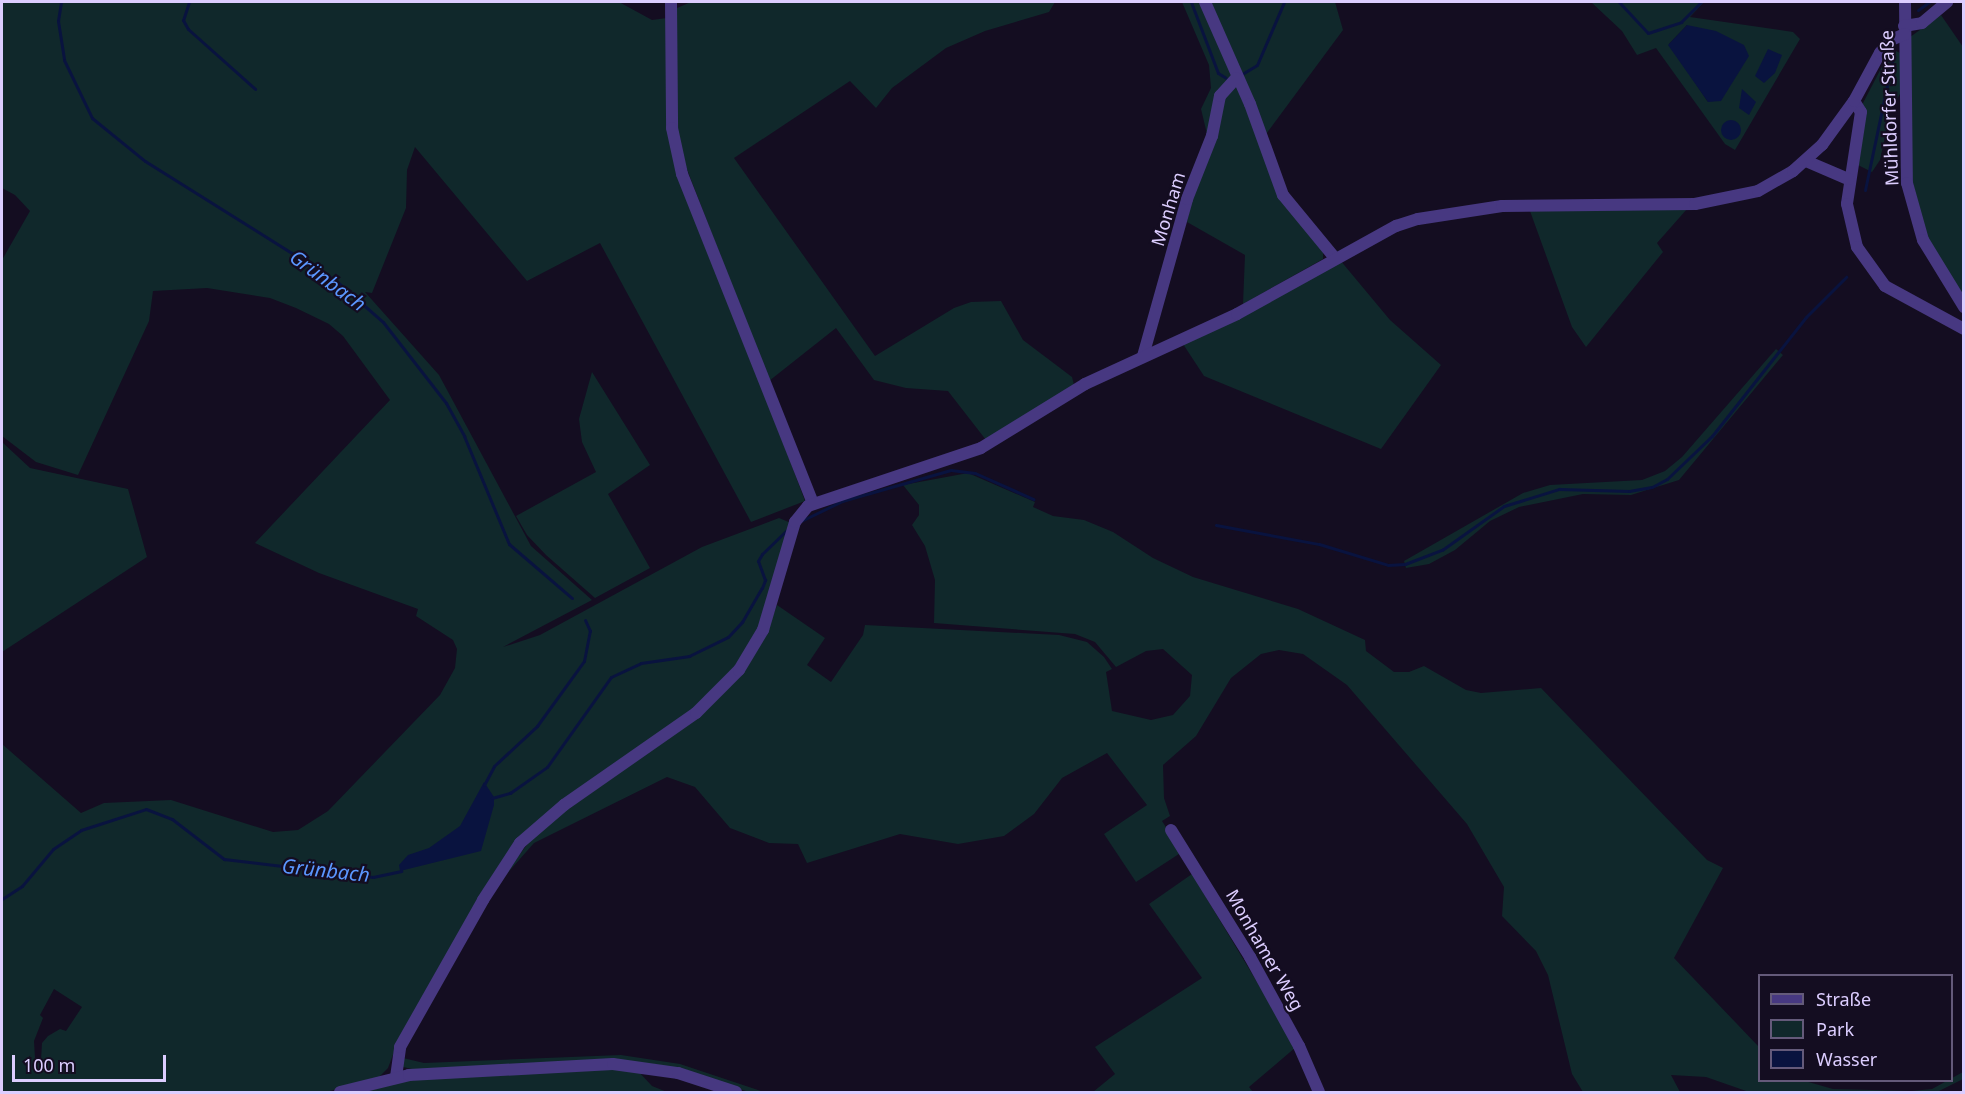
<!DOCTYPE html>
<meta charset="utf-8">
<style>
body{margin:0}
#map{position:relative;width:1965px;height:1094px;overflow:hidden;background:#140d21;font-family:"Noto Sans",sans-serif}
div>[style]{position:absolute}
[style*='--x']{left:calc(var(--x)*1px);top:calc(var(--y)*1px);width:calc(var(--w)*1px);rotate:calc(var(--a)*1deg)}
.green>*{inset:0;background:#10282b}
.water>*{inset:0;background:#09133f}
.round{border-radius:50%}
.stream>*{height:3px;margin:-1.5px;padding:0 1.5px;transform-origin:1.5px;border-radius:1.5px;background:#09133f}
.minor>*{height:12px;margin:-6px;padding:0 6px;transform-origin:6px;border-radius:6px;background:#473881}
span{translate:-50% -50%;white-space:nowrap;text-align:center;line-height:1.15;-webkit-text-stroke:4.5px #140d21;paint-order:stroke}
.street-label{font-size:18px;color:#dccdff}
.water-label{font-size:20px;color:#5b97ff;font-style:italic}
.frame{position:absolute;inset:0;border:3px solid #dccdff;pointer-events:none}
.legend{position:absolute;left:1758px;top:974px;width:195px;height:108px;box-sizing:border-box;background:#140d21;border:2px solid #645a7a;margin:0;padding:8px 10px;list-style:none;font-size:18px;color:#dccdff}
.legend li{display:flex;align-items:center;gap:12px;height:30px}
.legend b{width:30px;border:2px solid #645a7a}
.scale{position:absolute;left:12px;top:1055px;width:154px;height:27px;box-sizing:border-box;border:3px solid #dccdff;border-top:0;padding-left:8px;font-size:18px;line-height:21px;white-space:nowrap;color:#dccdff;-webkit-text-stroke:4px #140d21;paint-order:stroke}
</style>
<div id="map">
<div class="green">
<div style="clip-path:polygon(evenodd,2px 2px,619px 2px,652px 20px,667px 18px,671px 143px,805px 501px,751px 522px,600px 243px,527px 281px,415px 147px,407px 170px,406px 208px,372px 293px,365px 292px,439px 375px,531px 546px,592px 600px,503px 647px,540px 635px,702px 547px,779px 518px,791px 523px,762px 625px,734px 667px,704px 701px,531px 827px,394px 1052px,388px 1068px,379px 1077px,326px 1092px,2px 1091px,2px 744px,81px 813px,104px 803px,171px 800px,273px 832px,298px 830px,328px 811px,440px 695px,455px 668px,457px 649px,453px 640px,416px 616px,418px 609px,319px 573px,255px 543px,390px 400px,343px 336px,329px 324px,296px 308px,270px 298px,207px 288px,153px 291px,149px 321px,78px 475px,36px 462px,2px 436px,2px 260px,30px 211px,15px 195px,2px 188px,2px 2px,54px 989px,82px 1007px,66px 1031px,60px 1029px,48px 1036px,42px 1043px,41px 1060px,35px 1058px,34px 1041px,43px 1018px,40px 1015px,54px 989px)"></div>
<div style="clip-path:polygon(691px 2px,1055px 2px,1049px 12px,985px 31px,946px 48px,892px 88px,876px 108px,850px 81px,734px 158px,875px 356px,954px 308px,971px 302px,1001px 301px,1023px 340px,1072px 377px,1074px 385px,986px 440px,948px 391px,906px 388px,874px 380px,836px 328px,769px 381px,683px 159px,674px 109px,677px 8px)"></div>
<div style="clip-path:polygon(1182px 2px,1335px 2px,1343px 30px,1261px 141px,1274px 179px,1323px 252px,1323px 259px,1243px 304px,1245px 255px,1187px 222px,1207px 134px,1201px 109px,1211px 88px,1209px 65px)"></div>
<div style="clip-path:polygon(evenodd,1591px 2px,1704px 2px,1690px 17px,1793px 32px,1800px 39px,1735px 150px,1725px 144px,1656px 48px,1637px 55px,1622px 31px,1591px 2px,1687px 25px,1708px 102px,1669px 44px,1687px 25px)"></div>
<div style="clip-path:polygon(1941px 15px,1963px 47px,1963px 300px,1943px 270px,1920px 220px,1910px 167px,1910px 37px)"></div>
<div style="clip-path:polygon(1894px 50px,1900px 53px,1900px 94px,1891px 109px,1880px 160px,1872px 172px,1858px 165px,1863px 103px,1888px 55px)"></div>
<div style="clip-path:polygon(1687px 209px,1657px 243px,1663px 252px,1586px 347px,1572px 327px,1530px 211px)"></div>
<div style="clip-path:polygon(1340px 260px,1390px 320px,1441px 365px,1381px 449px,1204px 376px,1183px 344px)"></div>
<div style="clip-path:polygon(1776px 349px,1783px 355px,1679px 480px,1631px 495px,1583px 494px,1519px 507px,1490px 521px,1455px 550px,1429px 564px,1406px 568px,1404px 561px,1523px 493px,1550px 485px,1642px 480px,1665px 471px,1682px 457px)"></div>
<div style="clip-path:polygon(592px 372px,650px 465px,608px 494px,650px 568px,595px 598px,546px 555px,527px 535px,516px 516px,596px 472px,582px 442px,579px 419px)"></div>
<div style="clip-path:polygon(2px 442px,30px 468px,128px 489px,147px 557px,2px 652px)"></div>
<div style="clip-path:polygon(968px 473px,1035px 502px,1033px 507px,1053px 516px,1084px 520px,1113px 532px,1153px 558px,1193px 577px,1298px 609px,1365px 640px,1366px 651px,1394px 672px,1409px 672px,1424px 666px,1466px 690px,1481px 693px,1541px 688px,1707px 860px,1723px 868px,1674px 958px,1759px 1047px,1760px 1080px,1805px 1081px,1833px 1089px,1912px 1091px,1932px 1089px,1963px 1072px,1963px 1079px,1937px 1092px,1749px 1092px,1706px 1077px,1671px 1075px,1680px 1092px,1583px 1092px,1572px 1074px,1548px 975px,1536px 951px,1502px 916px,1504px 887px,1467px 824px,1347px 685px,1303px 654px,1279px 650px,1261px 654px,1231px 678px,1196px 736px,1163px 765px,1164px 798px,1170px 816px,1162px 821px,1182px 852px,1136px 882px,1104px 834px,1147px 805px,1107px 753px,1062px 778px,1034px 814px,1004px 836px,958px 844px,900px 834px,807px 863px,798px 844px,769px 843px,730px 828px,695px 787px,667px 777px,534px 843px,497px 885px,537px 831px,682px 729px,768px 629px,777px 605px,825px 638px,807px 665px,831px 682px,863px 635px,865px 625px,1059px 635px,1087px 642px,1104px 657px,1112px 669px,1106px 672px,1112px 711px,1151px 720px,1173px 715px,1190px 696px,1192px 675px,1163px 649px,1146px 651px,1116px 667px,1095px 642px,1075px 634px,934px 623px,935px 580px,925px 546px,912px 525px,919px 515px,919px 505px,903px 485px)"></div>
<div style="clip-path:polygon(1192px 874px,1296px 1047px,1249px 1087px,1253px 1092px,1093px 1092px,1115px 1074px,1095px 1047px,1202px 978px,1149px 904px)"></div>
<div style="clip-path:polygon(621px 1055px,680px 1064px,764px 1092px,749px 1092px,678px 1069px,412px 1069px,403px 1067px,403px 1058px,424px 1063px)"></div>
<div style="clip-path:polygon(610px 1069px,638px 1071px,652px 1086px,667px 1092px,350px 1092px,403px 1079px)"></div>
</div>
<div class="water">
<div style="clip-path:polygon(1687px 25px,1716px 31px,1744px 45px,1749px 56px,1721px 101px,1708px 102px,1668px 45px)"></div>
<div style="clip-path:polygon(1768px 49px,1782px 55px,1775px 73px,1764px 83px,1755px 76px)"></div>
<div style="clip-path:polygon(1742px 89px,1756px 102px,1749px 115px,1739px 108px)"></div>
<div class="round" style="left:1721px;top:120px;width:20px;height:20px"></div>
<div style="clip-path:polygon(484px 782px,494px 797px,494px 805px,481px 851px,400px 871px,399px 865px,408px 855px,429px 848px,460px 826px)"></div>
</div>
<div class="stream">
<div style="--x:61;--y:2;--w:19;--a:99"></div>
<div style="--x:58;--y:21;--w:39;--a:81"></div>
<div style="--x:64;--y:60;--w:64;--a:64.2"></div>
<div style="--x:92;--y:118;--w:68;--a:39.1"></div>
<div style="--x:145;--y:161;--w:224;--a:32.1"></div>
<div style="--x:335;--y:280;--w:64;--a:41.2"></div>
<div style="--x:383;--y:322;--w:103;--a:52.1"></div>
<div style="--x:446;--y:403;--w:38;--a:61"></div>
<div style="--x:464;--y:436;--w:117;--a:67.4"></div>
<div style="--x:509;--y:544;--w:83;--a:40.6"></div>
<div style="--x:189;--y:2;--w:19;--a:108"></div>
<div style="--x:183;--y:20;--w:10;--a:61"></div>
<div style="--x:188;--y:29;--w:90;--a:41.8"></div>
<div style="--x:1191;--y:2;--w:76;--a:69.2"></div>
<div style="--x:1218;--y:73;--w:9;--a:32"></div>
<div style="--x:1619;--y:2;--w:42;--a:46.9"></div>
<div style="--x:1648;--y:33;--w:35;--a:-18"></div>
<div style="--x:1681;--y:22;--w:28;--a:-45"></div>
<div style="--x:1918;--y:10;--w:14;--a:-36"></div>
<div style="--x:1242;--y:74;--w:17;--a:-31"></div>
<div style="--x:1257;--y:65;--w:69;--a:-66.8"></div>
<div style="--x:1865;--y:190;--w:136;--a:-78.1"></div>
<div style="--x:801;--y:521;--w:46;--a:-26"></div>
<div style="--x:842;--y:501;--w:113;--a:-15.9"></div>
<div style="--x:951;--y:470;--w:24;--a:7"></div>
<div style="--x:975;--y:473;--w:64;--a:24.1"></div>
<div style="--x:1216;--y:525;--w:105;--a:10.5"></div>
<div style="--x:1319;--y:544;--w:72;--a:16.9"></div>
<div style="--x:1388;--y:565;--w:17;--a:-3"></div>
<div style="--x:1405;--y:564;--w:40;--a:-21"></div>
<div style="--x:1442;--y:550;--w:76;--a:-35.4"></div>
<div style="--x:1504;--y:506;--w:58;--a:-17.2"></div>
<div style="--x:1559;--y:489;--w:70;--a:1.6"></div>
<div style="--x:1629;--y:491;--w:23;--a:-10"></div>
<div style="--x:1652;--y:487;--w:17;--a:-28"></div>
<div style="--x:1667;--y:479;--w:62;--a:-43.7"></div>
<div style="--x:1712;--y:436;--w:152;--a:-51.7"></div>
<div style="--x:1806;--y:317;--w:57;--a:-45"></div>
<div style="--x:484;--y:785;--w:21;--a:-62"></div>
<div style="--x:494;--y:766;--w:59;--a:-42.9"></div>
<div style="--x:537;--y:726;--w:80;--a:-54.1"></div>
<div style="--x:584;--y:661;--w:31;--a:-79"></div>
<div style="--x:590;--y:631;--w:12;--a:-114"></div>
<div style="--x:492;--y:798;--w:19;--a:-16"></div>
<div style="--x:510;--y:793;--w:45;--a:-35.1"></div>
<div style="--x:547;--y:767;--w:110;--a:-54.6"></div>
<div style="--x:611;--y:677;--w:33;--a:-25"></div>
<div style="--x:641;--y:663;--w:49;--a:-8.3"></div>
<div style="--x:689;--y:656;--w:43;--a:-26"></div>
<div style="--x:728;--y:637;--w:21;--a:-47"></div>
<div style="--x:742;--y:622;--w:39;--a:-60"></div>
<div style="--x:762;--y:588;--w:9;--a:-69"></div>
<div style="--x:765;--y:580;--w:20;--a:-110"></div>
<div style="--x:758;--y:561;--w:8;--a:-60"></div>
<div style="--x:762;--y:554;--w:36;--a:-44"></div>
<div style="--x:2;--y:899;--w:24;--a:-33"></div>
<div style="--x:22;--y:886;--w:48;--a:-50"></div>
<div style="--x:53;--y:849;--w:34;--a:-34"></div>
<div style="--x:81;--y:830;--w:68;--a:-17.9"></div>
<div style="--x:146;--y:809;--w:28;--a:21"></div>
<div style="--x:172;--y:819;--w:66;--a:37.6"></div>
<div style="--x:224;--y:859;--w:150;--a:6.9"></div>
<div style="--x:373;--y:877;--w:29;--a:-12"></div>
</div>
<div class="minor">
<div style="--x:671;--y:2;--w:126;--a:89.5"></div>
<div style="--x:672;--y:128;--w:47;--a:77.7"></div>
<div style="--x:682;--y:174;--w:354;--a:68.3"></div>
<div style="--x:1205;--y:2;--w:111;--a:66.2"></div>
<div style="--x:1250;--y:104;--w:97;--a:70.1"></div>
<div style="--x:1283;--y:195;--w:82;--a:50.5"></div>
<div style="--x:1905;--y:2;--w:181;--a:89.4"></div>
<div style="--x:1907;--y:183;--w:59;--a:74.3"></div>
<div style="--x:1923;--y:240;--w:79;--a:58.5"></div>
<div style="--x:1904;--y:26;--w:18;--a:-9"></div>
<div style="--x:1922;--y:23;--w:33;--a:-40"></div>
<div style="--x:1854;--y:101;--w:13;--a:58"></div>
<div style="--x:1861;--y:112;--w:93;--a:98.7"></div>
<div style="--x:1847;--y:204;--w:44;--a:76.9"></div>
<div style="--x:1857;--y:247;--w:48;--a:54.3"></div>
<div style="--x:1885;--y:286;--w:90;--a:28.6"></div>
<div style="--x:1806;--y:161;--w:46;--a:23.2"></div>
<div style="--x:1143;--y:356;--w:163;--a:-74.3"></div>
<div style="--x:1187;--y:199;--w:68;--a:-68.4"></div>
<div style="--x:1212;--y:136;--w:41;--a:-78.7"></div>
<div style="--x:1220;--y:96;--w:24;--a:-48"></div>
<div style="--x:1171;--y:830;--w:150;--a:58.1"></div>
<div style="--x:1250;--y:957;--w:102;--a:61.2"></div>
<div style="--x:1299;--y:1046;--w:50;--a:66.5"></div>
<div style="--x:396;--y:1077;--w:30;--a:-82"></div>
<div style="--x:400;--y:1047;--w:169;--a:-60.5"></div>
<div style="--x:483;--y:900;--w:68;--a:-57"></div>
<div style="--x:520;--y:843;--w:58;--a:-40.8"></div>
<div style="--x:564;--y:805;--w:161;--a:-34.9"></div>
<div style="--x:696;--y:713;--w:61;--a:-45"></div>
<div style="--x:739;--y:670;--w:47;--a:-59"></div>
<div style="--x:763;--y:630;--w:113;--a:-73.5"></div>
<div style="--x:795;--y:522;--w:21;--a:-51"></div>
<div style="--x:808;--y:506;--w:182;--a:-18.5"></div>
<div style="--x:981;--y:448;--w:122;--a:-31.6"></div>
<div style="--x:1085;--y:384;--w:167;--a:-24.7"></div>
<div style="--x:1237;--y:314;--w:182;--a:-29"></div>
<div style="--x:1396;--y:226;--w:23;--a:-18"></div>
<div style="--x:1418;--y:219;--w:85;--a:-8.8"></div>
<div style="--x:1502;--y:206;--w:193;--a:-0.6"></div>
<div style="--x:1695;--y:204;--w:64;--a:-11.7"></div>
<div style="--x:1758;--y:191;--w:40;--a:-29.7"></div>
<div style="--x:1793;--y:171;--w:39;--a:-42"></div>
<div style="--x:1822;--y:145;--w:54;--a:-54"></div>
<div style="--x:1854;--y:101;--w:55;--a:-61.6"></div>
<div style="--x:1880;--y:53;--w:17;--a:-50"></div>
<div style="--x:1891;--y:40;--w:15;--a:-23"></div>
<div style="--x:340;--y:1092;--w:71;--a:-13.8"></div>
<div style="--x:409;--y:1075;--w:204;--a:-3.1"></div>
<div style="--x:613;--y:1064;--w:66;--a:7.9"></div>
<div style="--x:678;--y:1073;--w:61;--a:18.1"></div>
</div>
<div class="street-label">
<span style="left:1889px;top:108px;rotate:-92deg">Mühldorfer Straße</span>
<span style="left:1168px;top:209px;rotate:-73deg">Monham</span>
<span style="left:1265px;top:950px;rotate:60deg">Monhamer Weg</span>
</div>
<div class="water-label">
<span style="left:328px;top:280px;rotate:36deg">Grünbach</span>
<span style="left:326px;top:870px;rotate:6deg">Grünbach</span>
</div>
<div class="frame"></div>
<ul class="legend">
<li><b style="height:8px;background:#473881"></b>Straße</li>
<li><b style="height:16px;background:#10282b"></b>Park</li>
<li><b style="height:16px;background:#09133f"></b>Wasser</li>
</ul>
<div class="scale">100 m</div>
</div>
